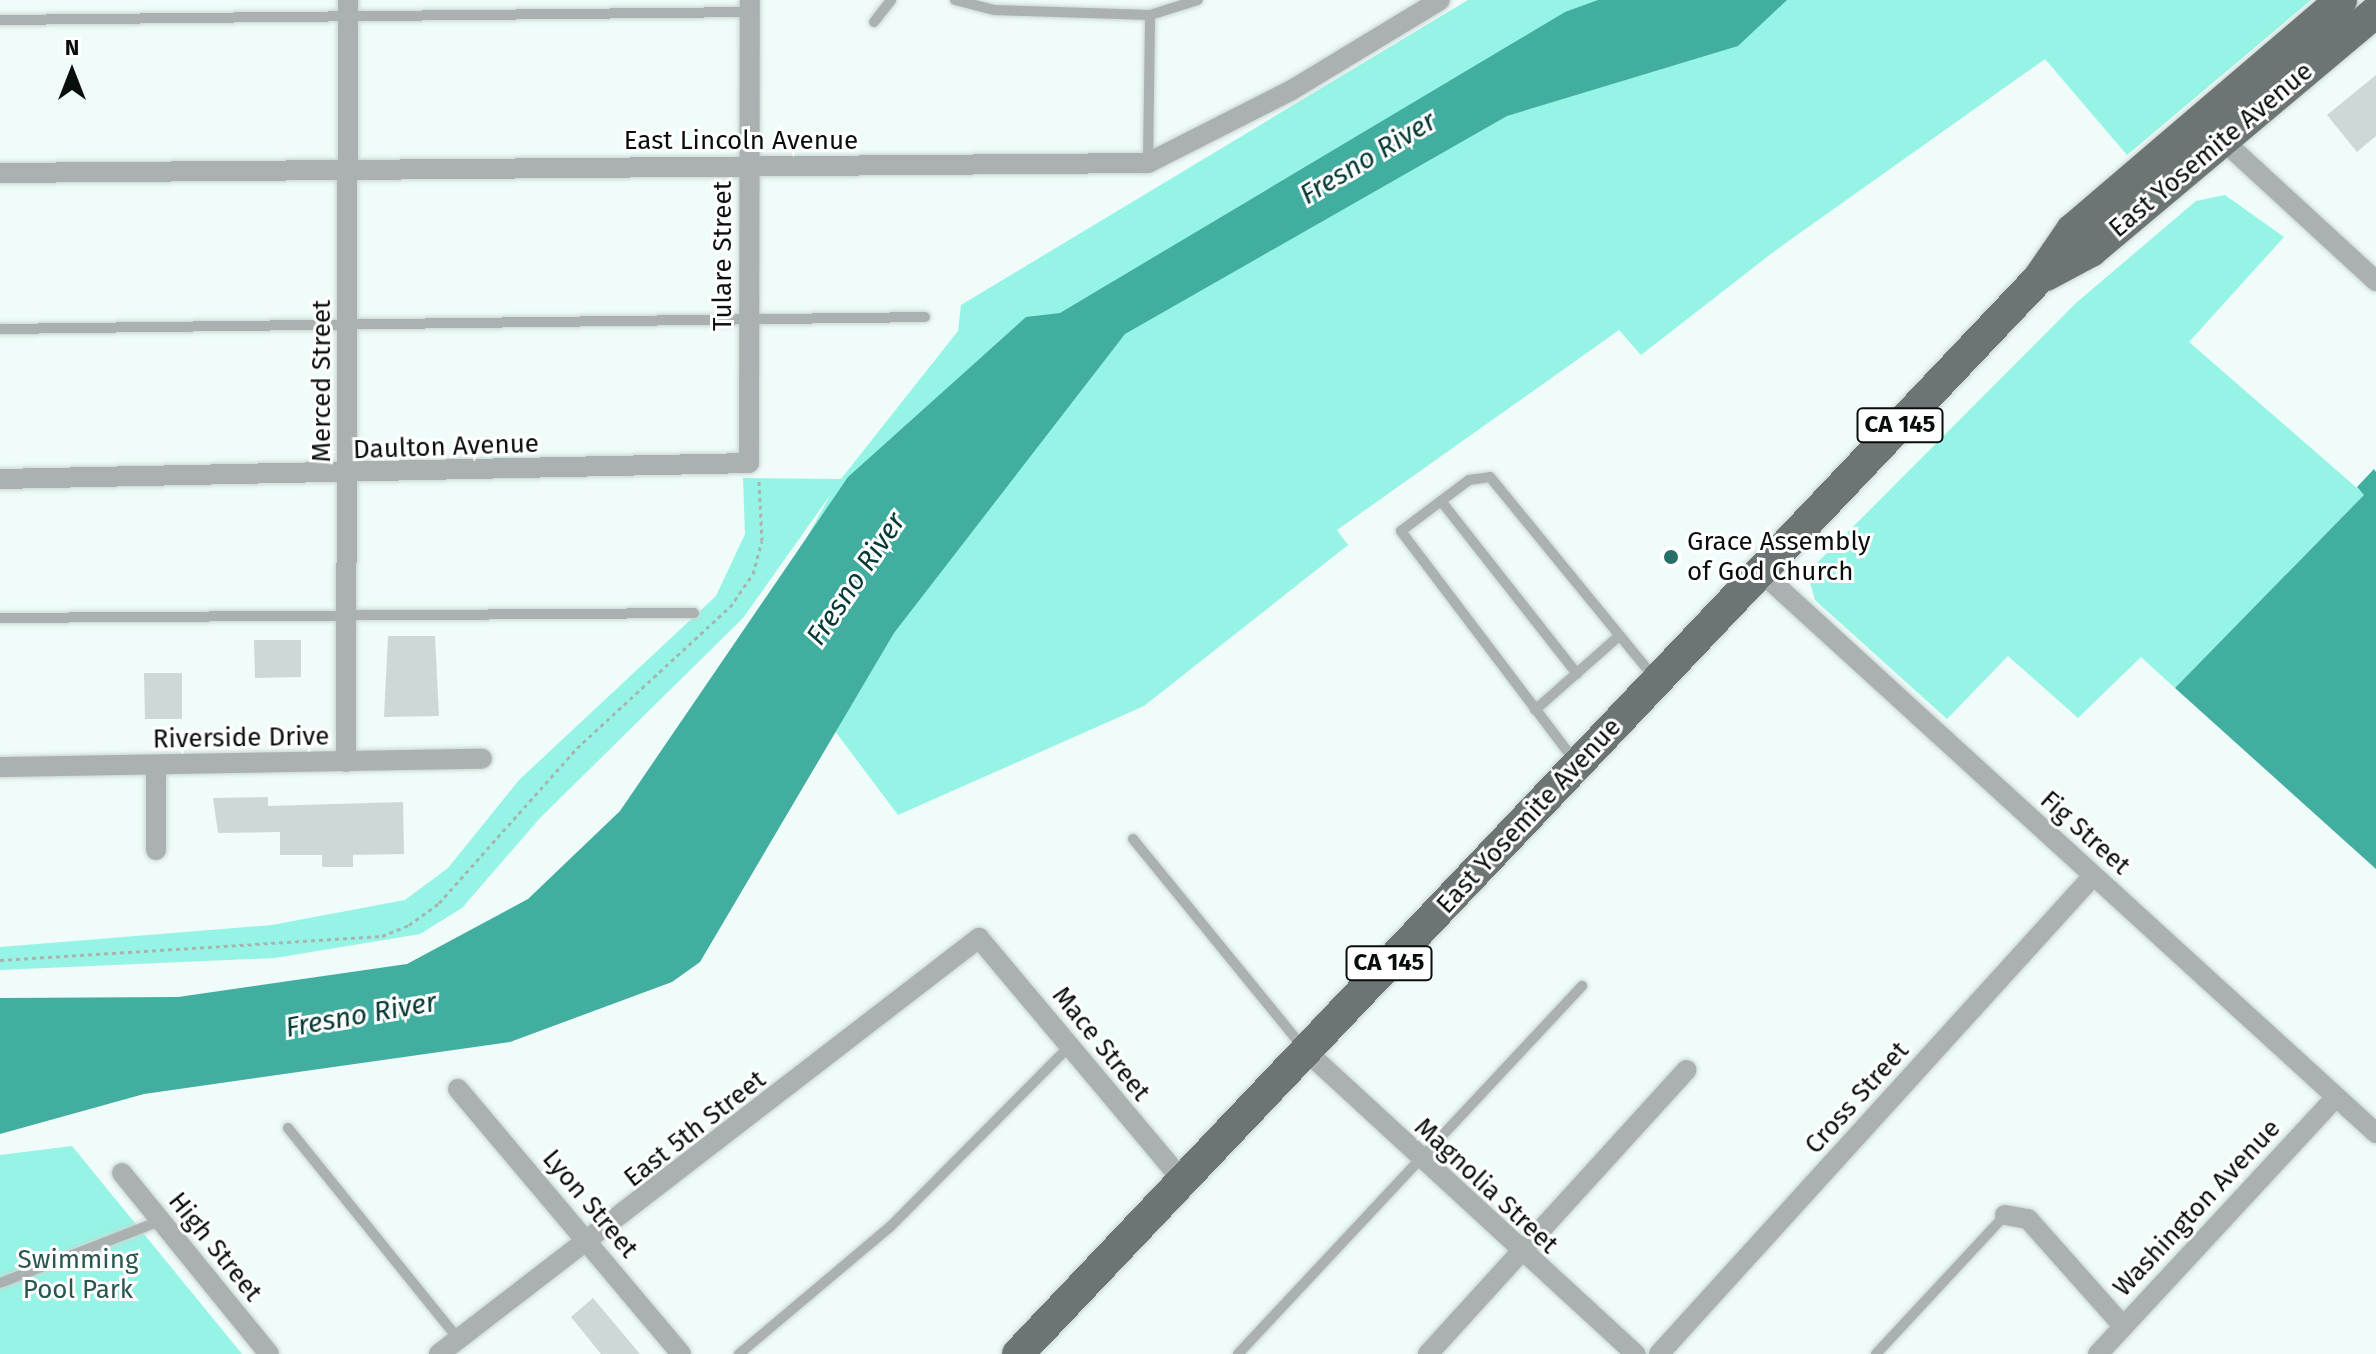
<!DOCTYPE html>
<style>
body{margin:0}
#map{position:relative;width:2376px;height:1354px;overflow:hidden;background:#effcf9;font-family:"Fira Sans",sans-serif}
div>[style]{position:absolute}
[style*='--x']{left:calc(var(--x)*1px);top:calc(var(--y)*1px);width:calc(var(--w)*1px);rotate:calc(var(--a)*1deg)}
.green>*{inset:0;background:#95f4e5}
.water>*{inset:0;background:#42aea0}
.building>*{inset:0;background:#ccd9d6}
.path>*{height:3px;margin-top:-1.5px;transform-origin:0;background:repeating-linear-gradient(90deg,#a9b4b2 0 4px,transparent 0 8px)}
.roads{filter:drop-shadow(0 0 2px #cad6d3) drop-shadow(0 0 2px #cad6d3)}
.lane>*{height:10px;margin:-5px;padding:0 5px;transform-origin:5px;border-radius:5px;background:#abb1b0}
.street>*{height:20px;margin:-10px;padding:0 10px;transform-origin:10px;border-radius:10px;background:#abb1b0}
.primary>*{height:32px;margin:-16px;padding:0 16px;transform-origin:16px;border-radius:16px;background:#6c7573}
.dots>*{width:22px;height:22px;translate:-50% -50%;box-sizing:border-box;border:4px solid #fff;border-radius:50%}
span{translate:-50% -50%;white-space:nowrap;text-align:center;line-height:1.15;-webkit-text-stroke:6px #fff;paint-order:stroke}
.shield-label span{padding:2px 6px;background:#fff;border:2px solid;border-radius:6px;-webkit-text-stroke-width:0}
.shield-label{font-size:24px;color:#090e0d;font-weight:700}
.street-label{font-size:26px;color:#090e0d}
.poi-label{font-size:26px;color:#090e0d}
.left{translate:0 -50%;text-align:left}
.park-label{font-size:26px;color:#295750}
.water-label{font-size:28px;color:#053933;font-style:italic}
.north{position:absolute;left:32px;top:32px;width:80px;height:80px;-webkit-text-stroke:6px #fff;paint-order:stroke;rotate:0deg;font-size:22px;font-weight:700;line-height:32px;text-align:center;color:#090e0d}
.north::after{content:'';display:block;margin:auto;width:28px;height:36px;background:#090e0d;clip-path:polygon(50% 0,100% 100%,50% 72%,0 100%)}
</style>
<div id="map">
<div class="green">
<div style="clip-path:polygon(1468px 0,2311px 0,2127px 155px,2045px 59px,1776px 250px,1641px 355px,1619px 330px,1337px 530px,1348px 545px,1144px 706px,898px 815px,757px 627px,831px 494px,743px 618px,540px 818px,462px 908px,420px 934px,275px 958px,0 970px,0 947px,272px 925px,405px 900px,448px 868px,519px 780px,716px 596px,745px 534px,743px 478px,841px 479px,958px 331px,961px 305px)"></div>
<div style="clip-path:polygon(2225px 195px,2284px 237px,2189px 342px,2365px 495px,2175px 688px,2141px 657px,2078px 718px,2008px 656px,1947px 719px,1815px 600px,1809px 579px,1814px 566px,2076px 303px,2196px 201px)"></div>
<div style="clip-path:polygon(72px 1146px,242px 1354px,0 1354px,0 1155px)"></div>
</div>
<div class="water">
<div style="clip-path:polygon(1598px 0,1787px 0,1738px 46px,1507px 116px,1125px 334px,894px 633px,700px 962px,672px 982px,510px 1042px,144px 1094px,0 1134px,0 998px,178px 997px,407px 964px,528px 899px,620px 811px,848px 477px,1026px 317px,1060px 313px,1565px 12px)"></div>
<div style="clip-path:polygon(2374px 469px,2376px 472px,2376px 869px,2175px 688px,2364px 495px,2357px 487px)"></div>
</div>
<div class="building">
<div style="clip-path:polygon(2376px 75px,2376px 136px,2357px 152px,2327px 115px)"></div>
<div style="clip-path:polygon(388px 636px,435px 636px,439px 716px,384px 717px)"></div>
<div style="clip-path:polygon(254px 640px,301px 640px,301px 677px,255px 678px)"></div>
<div style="clip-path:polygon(144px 673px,182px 673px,182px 719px,145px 719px)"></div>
<div style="clip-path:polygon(268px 797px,268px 806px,403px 802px,404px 854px,353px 855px,353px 867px,322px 867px,322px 855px,280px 855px,280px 832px,218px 833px,213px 798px)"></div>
<div style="clip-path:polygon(593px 1298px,640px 1354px,601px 1354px,571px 1317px)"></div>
</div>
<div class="path">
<div style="--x:0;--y:960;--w:383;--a:-3.6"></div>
<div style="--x:382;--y:936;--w:29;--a:-22"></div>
<div style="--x:409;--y:925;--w:37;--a:-36"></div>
<div style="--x:439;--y:903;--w:208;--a:-48.3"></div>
<div style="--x:577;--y:748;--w:208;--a:-42.7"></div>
<div style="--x:730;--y:607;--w:40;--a:-55.1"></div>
<div style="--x:753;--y:574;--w:34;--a:-75"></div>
<div style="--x:762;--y:541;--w:60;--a:-92.9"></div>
</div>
<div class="roads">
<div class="lane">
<div style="--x:955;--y:0;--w:40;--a:14.4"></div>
<div style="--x:994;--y:10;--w:156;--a:1.8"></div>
<div style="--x:1150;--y:15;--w:50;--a:-17.4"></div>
<div style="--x:0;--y:20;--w:750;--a:-0.61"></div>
<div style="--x:874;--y:22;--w:28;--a:-52"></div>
<div style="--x:1148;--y:163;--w:148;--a:-89.2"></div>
<div style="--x:0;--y:329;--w:925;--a:-0.74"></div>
<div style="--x:1441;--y:501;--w:220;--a:51.8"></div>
<div style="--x:0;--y:618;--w:694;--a:-0.41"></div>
<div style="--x:1535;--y:710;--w:112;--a:-41.4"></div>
<div style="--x:1574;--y:760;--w:287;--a:-127.1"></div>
<div style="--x:1401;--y:531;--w:85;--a:-36.9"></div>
<div style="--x:1469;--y:480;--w:21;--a:-8"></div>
<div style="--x:1490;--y:477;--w:257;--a:50.7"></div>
<div style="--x:1133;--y:839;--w:271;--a:50.8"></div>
<div style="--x:288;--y:1128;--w:272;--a:51.1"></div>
<div style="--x:0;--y:1283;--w:172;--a:-21.2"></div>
<div style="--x:739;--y:1354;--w:197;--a:-40.1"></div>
<div style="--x:890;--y:1227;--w:255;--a:-45.2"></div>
<div style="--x:1238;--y:1354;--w:504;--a:-46.93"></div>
<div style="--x:1876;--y:1354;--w:190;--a:-47.1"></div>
</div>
<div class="street">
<div style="--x:2217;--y:135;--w:216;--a:42.6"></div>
<div style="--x:0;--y:173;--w:1148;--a:-0.5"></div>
<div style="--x:1148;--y:163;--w:159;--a:-26.9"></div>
<div style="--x:1290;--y:91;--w:175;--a:-31.2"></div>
<div style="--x:0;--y:479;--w:749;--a:-1.22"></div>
<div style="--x:749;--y:463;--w:463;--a:-89.9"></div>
<div style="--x:1760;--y:571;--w:834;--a:42.38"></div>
<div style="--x:346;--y:762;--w:762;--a:-89.85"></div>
<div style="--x:156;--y:766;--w:84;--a:90"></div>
<div style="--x:0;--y:767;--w:482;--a:-1"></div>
<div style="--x:1306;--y:1051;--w:448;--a:42.6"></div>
<div style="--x:458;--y:1089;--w:346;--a:49.9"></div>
<div style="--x:122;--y:1173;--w:233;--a:50.9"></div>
<div style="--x:2005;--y:1215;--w:23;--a:10"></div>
<div style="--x:2028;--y:1219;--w:143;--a:48.4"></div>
<div style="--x:439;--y:1354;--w:682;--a:-37.61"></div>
<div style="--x:979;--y:938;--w:319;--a:50"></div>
<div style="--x:1428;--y:1354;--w:384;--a:-47.7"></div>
<div style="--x:1659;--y:1354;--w:646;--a:-47.76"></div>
<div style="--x:2098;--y:1354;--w:350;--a:-47.2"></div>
</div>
<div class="primary">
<div style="--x:2046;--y:275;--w:51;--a:-28.1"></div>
<div style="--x:2091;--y:251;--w:372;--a:-40"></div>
<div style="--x:1018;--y:1354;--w:1483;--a:-46.5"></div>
<div style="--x:2039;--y:278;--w:58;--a:-55.5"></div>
<div style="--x:2072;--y:230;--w:354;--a:-40.5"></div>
</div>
</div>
<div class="dots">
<div style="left:1671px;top:557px;background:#286f66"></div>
</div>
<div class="shield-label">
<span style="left:1900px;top:425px">CA 145</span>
<span style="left:1389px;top:963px">CA 145</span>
</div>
<div class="street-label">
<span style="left:741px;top:141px">East Lincoln Avenue</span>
<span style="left:2211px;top:150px;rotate:-40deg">East Yosemite Avenue</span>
<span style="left:723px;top:256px;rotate:-90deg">Tulare Street</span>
<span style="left:322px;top:381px;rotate:-90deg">Merced Street</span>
<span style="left:446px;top:447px;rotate:-2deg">Daulton Avenue</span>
<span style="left:241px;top:738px;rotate:-1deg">Riverside Drive</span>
<span style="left:1529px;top:816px;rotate:-47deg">East Yosemite Avenue</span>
<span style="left:2085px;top:833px;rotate:42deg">Fig Street</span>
<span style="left:1101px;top:1044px;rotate:51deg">Mace Street</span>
<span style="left:1857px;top:1098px;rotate:-48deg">Cross Street</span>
<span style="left:695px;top:1129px;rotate:-38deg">East 5th Street</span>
<span style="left:1486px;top:1186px;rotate:43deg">Magnolia Street</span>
<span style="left:590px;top:1204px;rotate:50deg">Lyon Street</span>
<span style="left:2197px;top:1208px;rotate:-47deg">Washington Avenue</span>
<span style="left:215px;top:1247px;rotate:51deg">High Street</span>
</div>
<div class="poi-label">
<span class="left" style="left:1687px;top:557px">Grace Assembly<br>of God Church</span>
</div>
<div class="park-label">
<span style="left:78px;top:1275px">Swimming<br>Pool Park</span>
</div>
<div class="water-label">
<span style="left:1368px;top:158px;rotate:-31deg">Fresno River</span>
<span style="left:856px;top:579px;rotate:-56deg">Fresno River</span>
<span style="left:361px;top:1015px;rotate:-10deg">Fresno River</span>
</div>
<div class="north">N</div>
</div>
